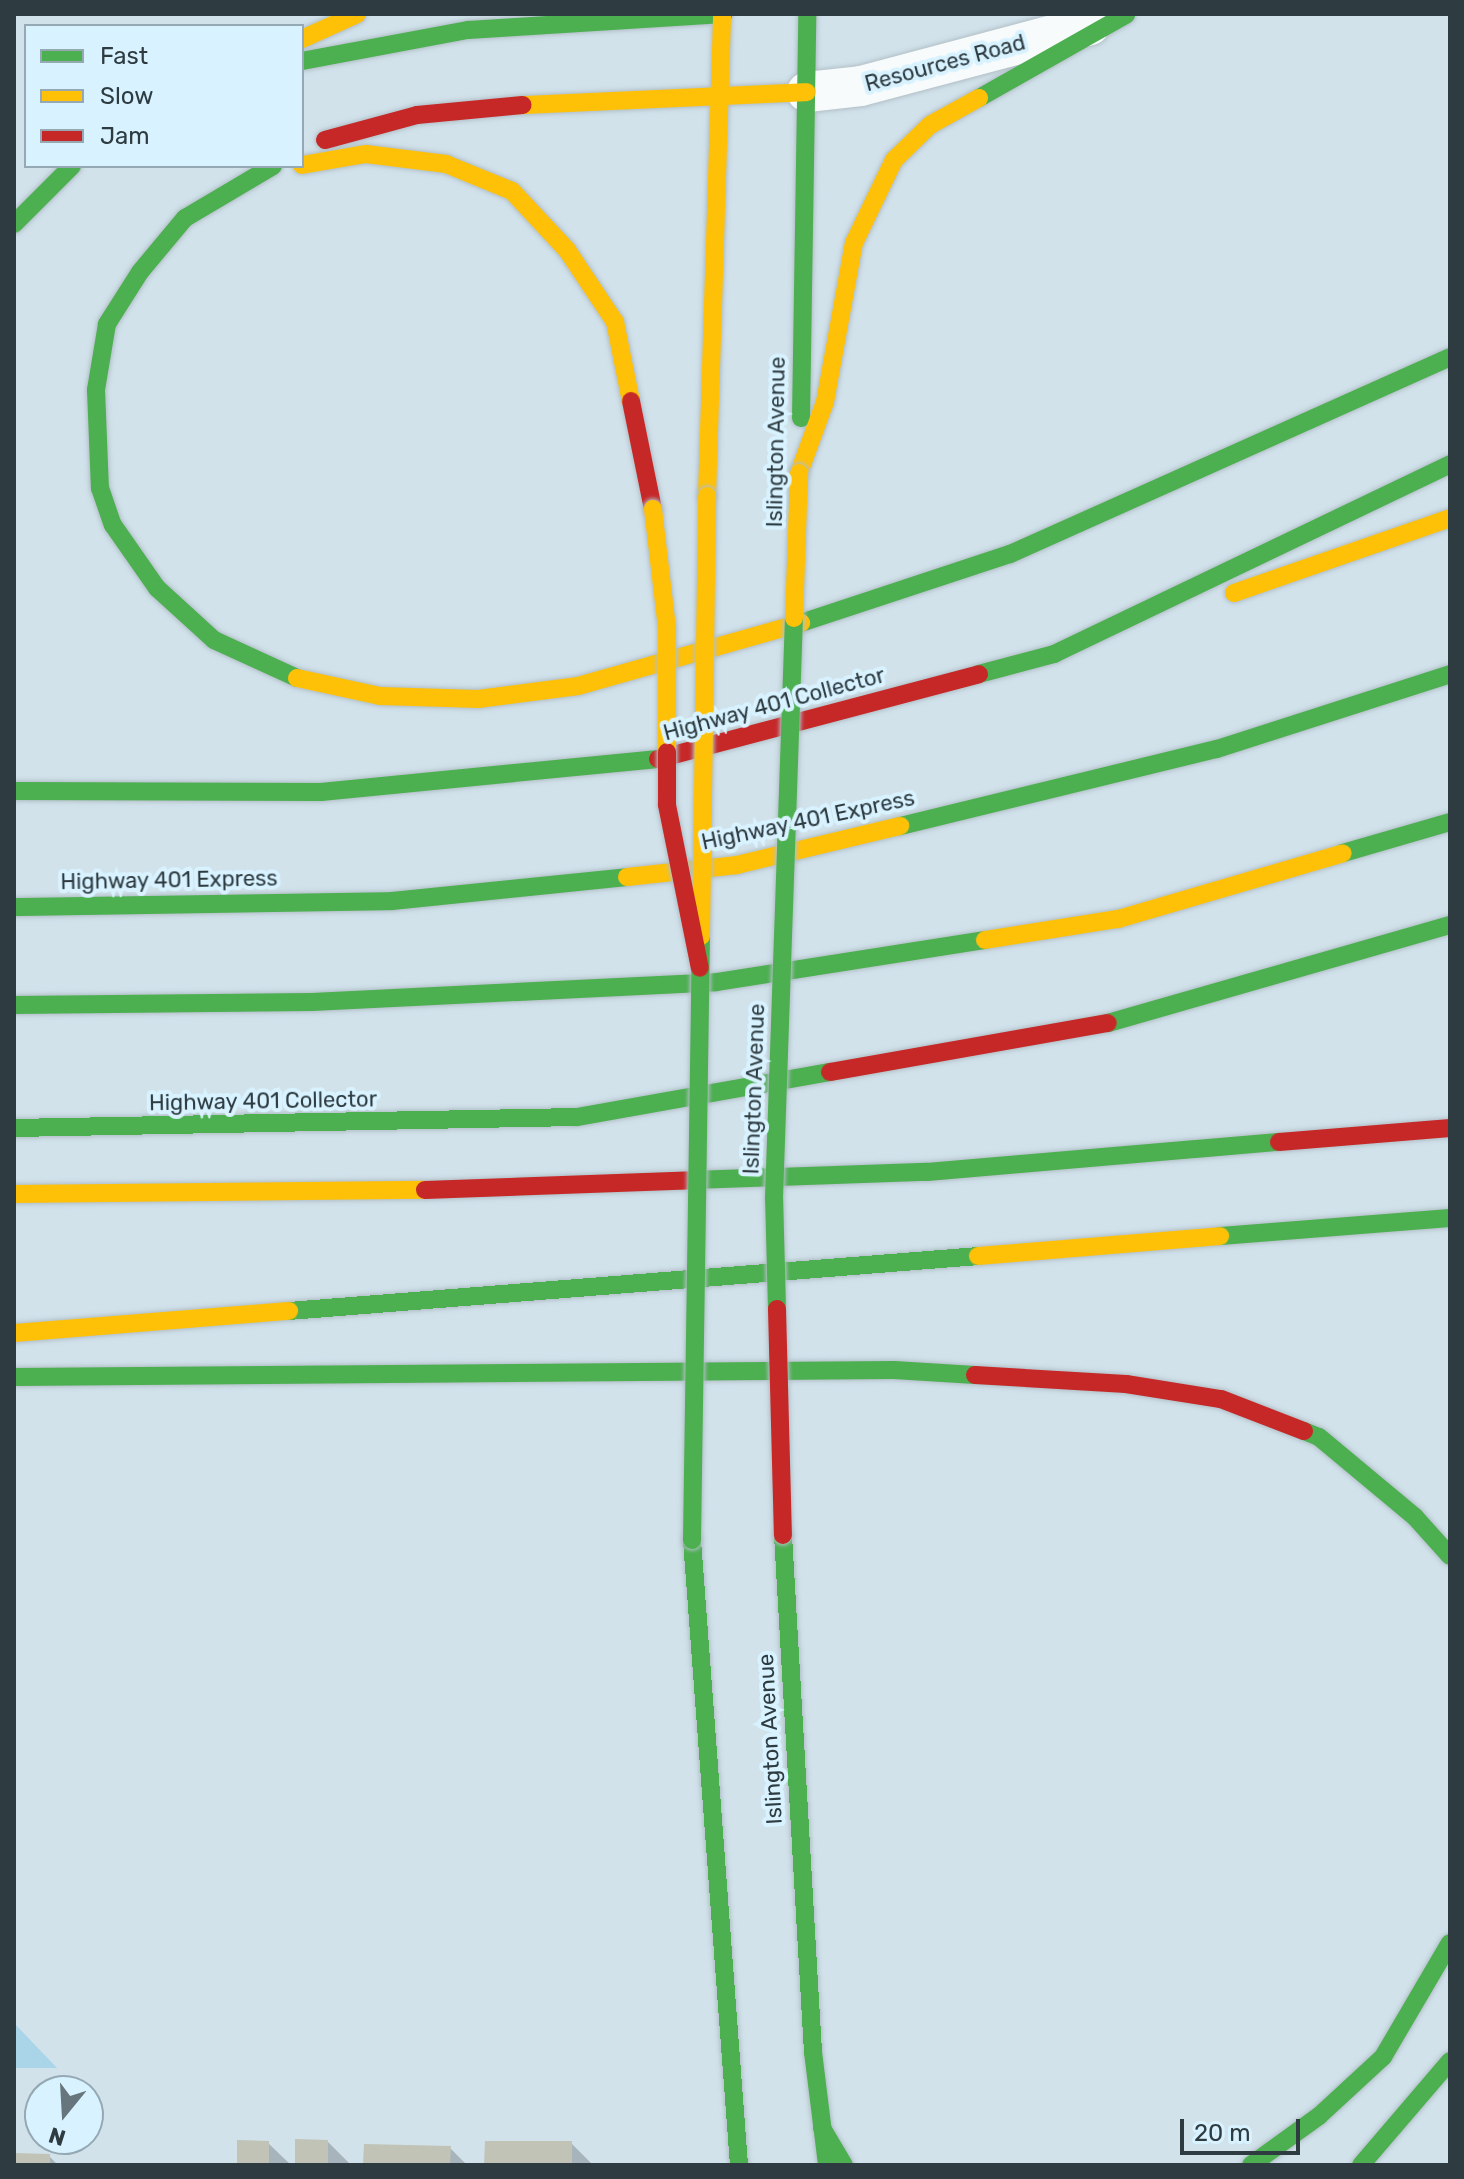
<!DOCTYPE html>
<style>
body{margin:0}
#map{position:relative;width:1464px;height:2179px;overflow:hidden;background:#d1e2eb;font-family:Rubik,sans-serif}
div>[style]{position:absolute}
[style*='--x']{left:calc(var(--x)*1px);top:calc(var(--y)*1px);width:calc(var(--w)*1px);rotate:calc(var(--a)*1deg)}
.green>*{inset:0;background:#aad4e7}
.shadow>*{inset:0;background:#0003}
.building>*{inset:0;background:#c0c3b6}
.roads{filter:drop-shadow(0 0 2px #b2bfc6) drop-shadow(0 0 2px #b2bfc6)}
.street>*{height:40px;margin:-20px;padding:0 20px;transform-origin:20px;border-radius:20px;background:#f8fbfc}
.fast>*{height:18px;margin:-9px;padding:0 9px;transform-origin:9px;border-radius:9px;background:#4caf50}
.slow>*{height:18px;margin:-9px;padding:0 9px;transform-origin:9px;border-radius:9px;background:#ffc107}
.jam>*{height:18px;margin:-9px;padding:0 9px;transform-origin:9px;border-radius:9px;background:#c62828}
.bridges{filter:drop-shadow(0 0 2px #b2bfc6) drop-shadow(0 0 2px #b2bfc6)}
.fast-bridge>*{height:18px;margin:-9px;padding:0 9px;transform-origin:9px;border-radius:9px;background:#4caf50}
.slow-bridge>*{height:18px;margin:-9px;padding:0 9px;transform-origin:9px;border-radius:9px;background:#ffc107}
.jam-bridge>*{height:18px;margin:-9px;padding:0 9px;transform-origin:9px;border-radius:9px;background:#c62828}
span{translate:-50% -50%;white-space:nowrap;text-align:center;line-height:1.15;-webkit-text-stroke:8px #d8f3ff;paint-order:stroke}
.street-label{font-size:22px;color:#2e3b41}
.frame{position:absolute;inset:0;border:16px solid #2e3b41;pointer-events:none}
.legend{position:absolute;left:24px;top:24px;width:280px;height:144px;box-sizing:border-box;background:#d8f3ff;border:2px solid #94a9b3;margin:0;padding:10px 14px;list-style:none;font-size:24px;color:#2e3b41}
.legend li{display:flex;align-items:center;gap:16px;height:40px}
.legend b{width:40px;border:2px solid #94a9b3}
.north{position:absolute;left:24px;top:2075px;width:80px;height:80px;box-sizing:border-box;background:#d8f3ff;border:2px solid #94a9b3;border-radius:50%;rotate:198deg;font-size:22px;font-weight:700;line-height:32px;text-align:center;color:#2e3b41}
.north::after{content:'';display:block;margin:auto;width:28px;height:36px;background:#67757c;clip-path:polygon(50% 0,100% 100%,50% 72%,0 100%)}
.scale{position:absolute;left:1180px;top:2119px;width:120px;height:36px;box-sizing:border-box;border:4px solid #2e3b41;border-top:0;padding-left:10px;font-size:24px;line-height:28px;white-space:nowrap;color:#2e3b41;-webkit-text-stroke:6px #d8f3ff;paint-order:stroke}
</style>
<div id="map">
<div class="green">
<div style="clip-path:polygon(14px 2023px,57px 2068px,14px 2068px)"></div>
</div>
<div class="shadow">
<div style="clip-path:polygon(328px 2142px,351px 2165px,297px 2165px)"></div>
<div style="clip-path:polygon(268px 2143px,291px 2165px,239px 2165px)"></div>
<div style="clip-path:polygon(571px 2143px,593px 2165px,486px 2165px)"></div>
<div style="clip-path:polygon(450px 2148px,467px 2165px,365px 2165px)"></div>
<div style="clip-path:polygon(14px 2155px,49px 2156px,58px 2165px,14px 2165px)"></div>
</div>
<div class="building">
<div style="clip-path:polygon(295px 2139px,328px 2140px,328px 2165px,295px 2165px)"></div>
<div style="clip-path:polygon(237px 2140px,269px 2141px,269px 2165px,237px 2165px)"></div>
<div style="clip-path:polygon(485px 2141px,572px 2141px,572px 2165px,484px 2165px)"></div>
<div style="clip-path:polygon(364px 2144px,451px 2146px,450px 2165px,363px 2165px)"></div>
<div style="clip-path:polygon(14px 2153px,50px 2154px,50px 2165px,14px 2165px)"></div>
</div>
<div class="roads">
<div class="street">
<div style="--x:807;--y:92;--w:54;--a:-6.3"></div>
<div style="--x:861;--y:86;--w:237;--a:-14.9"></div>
</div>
<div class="fast">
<div style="--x:302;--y:61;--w:169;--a:-10.6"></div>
<div style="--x:468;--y:30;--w:256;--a:-3.6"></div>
<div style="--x:979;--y:98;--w:169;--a:-29.5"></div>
<div style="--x:273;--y:166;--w:102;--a:149.4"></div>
<div style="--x:185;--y:218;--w:70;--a:129.8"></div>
<div style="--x:140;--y:272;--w:62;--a:122.4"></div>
<div style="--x:107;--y:324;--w:67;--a:99.5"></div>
<div style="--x:96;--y:390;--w:98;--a:87.7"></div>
<div style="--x:100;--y:488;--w:39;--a:71"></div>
<div style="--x:113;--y:525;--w:77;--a:55.1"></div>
<div style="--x:157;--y:588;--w:77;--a:42.4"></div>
<div style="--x:214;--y:640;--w:91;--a:24.6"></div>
<div style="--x:14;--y:224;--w:82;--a:-45"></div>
<div style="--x:801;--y:418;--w:404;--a:-89.1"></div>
<div style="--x:801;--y:623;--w:220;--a:-18.3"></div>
<div style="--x:1010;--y:554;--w:482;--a:-24.1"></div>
<div style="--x:979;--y:674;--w:78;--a:-14.9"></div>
<div style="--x:1054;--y:654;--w:439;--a:-25.6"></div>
<div style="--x:14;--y:791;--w:307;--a:0.2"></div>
<div style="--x:321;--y:792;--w:339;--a:-5.6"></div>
<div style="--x:900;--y:826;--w:326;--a:-13.7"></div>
<div style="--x:1217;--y:749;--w:245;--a:-17.8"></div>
<div style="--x:1343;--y:853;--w:111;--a:-16.2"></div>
<div style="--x:14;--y:907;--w:378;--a:-0.9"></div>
<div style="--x:392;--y:901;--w:236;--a:-5.8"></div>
<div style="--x:14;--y:1005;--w:298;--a:-0.6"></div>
<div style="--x:312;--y:1002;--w:405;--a:-2.8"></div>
<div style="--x:717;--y:982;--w:271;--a:-8.9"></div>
<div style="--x:1108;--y:1023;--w:356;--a:-16"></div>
<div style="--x:14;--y:1128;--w:563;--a:-1.12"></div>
<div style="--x:577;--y:1117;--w:257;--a:-10.1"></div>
<div style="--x:693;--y:1180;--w:234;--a:-2"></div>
<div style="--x:927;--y:1172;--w:353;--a:-4.9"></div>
<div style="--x:1220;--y:1236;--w:231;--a:-4.5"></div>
<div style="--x:289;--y:1311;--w:691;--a:-4.56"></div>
<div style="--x:14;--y:1377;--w:880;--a:-0.46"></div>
<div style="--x:894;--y:1370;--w:81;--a:3.5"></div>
<div style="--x:1304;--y:1431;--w:16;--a:22"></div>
<div style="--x:1319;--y:1437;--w:125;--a:39.8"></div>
<div style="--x:1415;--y:1517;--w:52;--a:48.1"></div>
<div style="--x:783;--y:1535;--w:518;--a:86.68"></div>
<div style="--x:813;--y:2052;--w:114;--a:82.9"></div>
<div style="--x:692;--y:1540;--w:627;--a:85.7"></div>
<div style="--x:822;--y:2128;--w:43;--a:59.3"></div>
<div style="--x:1251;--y:2165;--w:84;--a:-35.8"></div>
<div style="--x:1319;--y:2116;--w:87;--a:-42.7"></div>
<div style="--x:1383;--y:2057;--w:132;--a:-59.6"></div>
<div style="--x:1361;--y:2165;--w:137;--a:-49.4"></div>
</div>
<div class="slow">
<div style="--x:302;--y:39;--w:60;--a:-24.4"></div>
<div style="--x:523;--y:105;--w:284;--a:-2.6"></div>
<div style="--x:302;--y:165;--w:65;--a:-9.8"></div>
<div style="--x:366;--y:154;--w:81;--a:7.1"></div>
<div style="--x:446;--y:164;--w:71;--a:22.2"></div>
<div style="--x:512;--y:191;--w:81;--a:47"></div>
<div style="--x:567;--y:250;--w:87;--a:56.3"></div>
<div style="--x:615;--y:322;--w:81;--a:78.6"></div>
<div style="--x:799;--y:473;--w:76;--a:-69.9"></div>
<div style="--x:825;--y:402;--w:162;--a:-79.7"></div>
<div style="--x:854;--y:243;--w:92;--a:-64.3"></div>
<div style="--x:894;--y:160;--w:50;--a:-44.2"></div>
<div style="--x:930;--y:125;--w:56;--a:-28.9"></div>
<div style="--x:707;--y:496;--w:482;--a:-88.2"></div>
<div style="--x:1234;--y:593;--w:229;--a:-19.1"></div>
<div style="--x:297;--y:678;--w:85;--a:12.2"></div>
<div style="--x:380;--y:696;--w:98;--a:1.8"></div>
<div style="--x:478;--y:699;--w:101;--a:-7.4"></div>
<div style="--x:578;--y:686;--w:232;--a:-15.8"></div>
<div style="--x:627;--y:877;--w:111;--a:-6.2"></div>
<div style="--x:737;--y:865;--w:168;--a:-13.5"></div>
<div style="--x:985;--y:940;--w:135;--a:-9"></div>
<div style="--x:1118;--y:919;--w:234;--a:-16.3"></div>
<div style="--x:14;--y:1194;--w:411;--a:-0.6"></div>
<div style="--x:978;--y:1256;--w:243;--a:-4.7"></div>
<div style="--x:14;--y:1333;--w:276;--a:-4.6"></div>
</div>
<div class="jam">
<div style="--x:325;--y:140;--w:95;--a:-15.2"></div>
<div style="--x:417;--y:115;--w:106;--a:-5.4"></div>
<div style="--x:631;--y:401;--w:110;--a:78.5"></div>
<div style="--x:658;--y:759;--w:332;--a:-14.8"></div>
<div style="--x:830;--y:1072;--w:282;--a:-10"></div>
<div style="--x:1279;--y:1142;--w:172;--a:-4.7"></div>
<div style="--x:425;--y:1190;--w:268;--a:-2.1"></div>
<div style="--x:975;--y:1375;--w:151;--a:3.4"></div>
<div style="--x:1126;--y:1384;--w:96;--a:9"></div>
<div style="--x:1221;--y:1399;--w:89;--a:21.1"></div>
</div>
</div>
<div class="bridges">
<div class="fast-bridge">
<div style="--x:777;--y:1309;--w:111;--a:-91.5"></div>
<div style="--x:774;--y:1198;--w:580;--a:-88.03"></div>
<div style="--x:692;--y:1540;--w:604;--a:-89.15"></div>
</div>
<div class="slow-bridge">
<div style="--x:653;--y:509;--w:121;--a:83.3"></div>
<div style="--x:667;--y:629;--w:123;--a:90"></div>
<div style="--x:794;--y:618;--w:145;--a:-88"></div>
<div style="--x:701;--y:936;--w:440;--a:-89.2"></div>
</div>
<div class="jam-bridge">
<div style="--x:667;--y:752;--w:53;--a:90"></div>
<div style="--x:667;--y:805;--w:166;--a:78.6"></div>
<div style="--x:777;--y:1309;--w:226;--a:88.5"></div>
</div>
</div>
<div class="street-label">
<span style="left:945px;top:63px;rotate:-15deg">Resources Road</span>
<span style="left:776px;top:442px;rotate:-89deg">Islington Avenue</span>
<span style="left:774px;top:704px;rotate:-15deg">Highway 401 Collector</span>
<span style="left:808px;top:820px;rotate:-12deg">Highway 401 Express</span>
<span style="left:169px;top:880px;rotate:-1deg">Highway 401 Express</span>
<span style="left:754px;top:1089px;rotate:-88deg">Islington Avenue</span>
<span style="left:263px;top:1101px;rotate:-1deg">Highway 401 Collector</span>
<span style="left:770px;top:1739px;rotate:-93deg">Islington Avenue</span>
</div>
<div class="frame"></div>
<ul class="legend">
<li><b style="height:10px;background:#4caf50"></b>Fast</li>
<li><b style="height:10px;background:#ffc107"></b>Slow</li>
<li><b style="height:10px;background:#c62828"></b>Jam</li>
</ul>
<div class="north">N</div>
<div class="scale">20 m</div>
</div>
